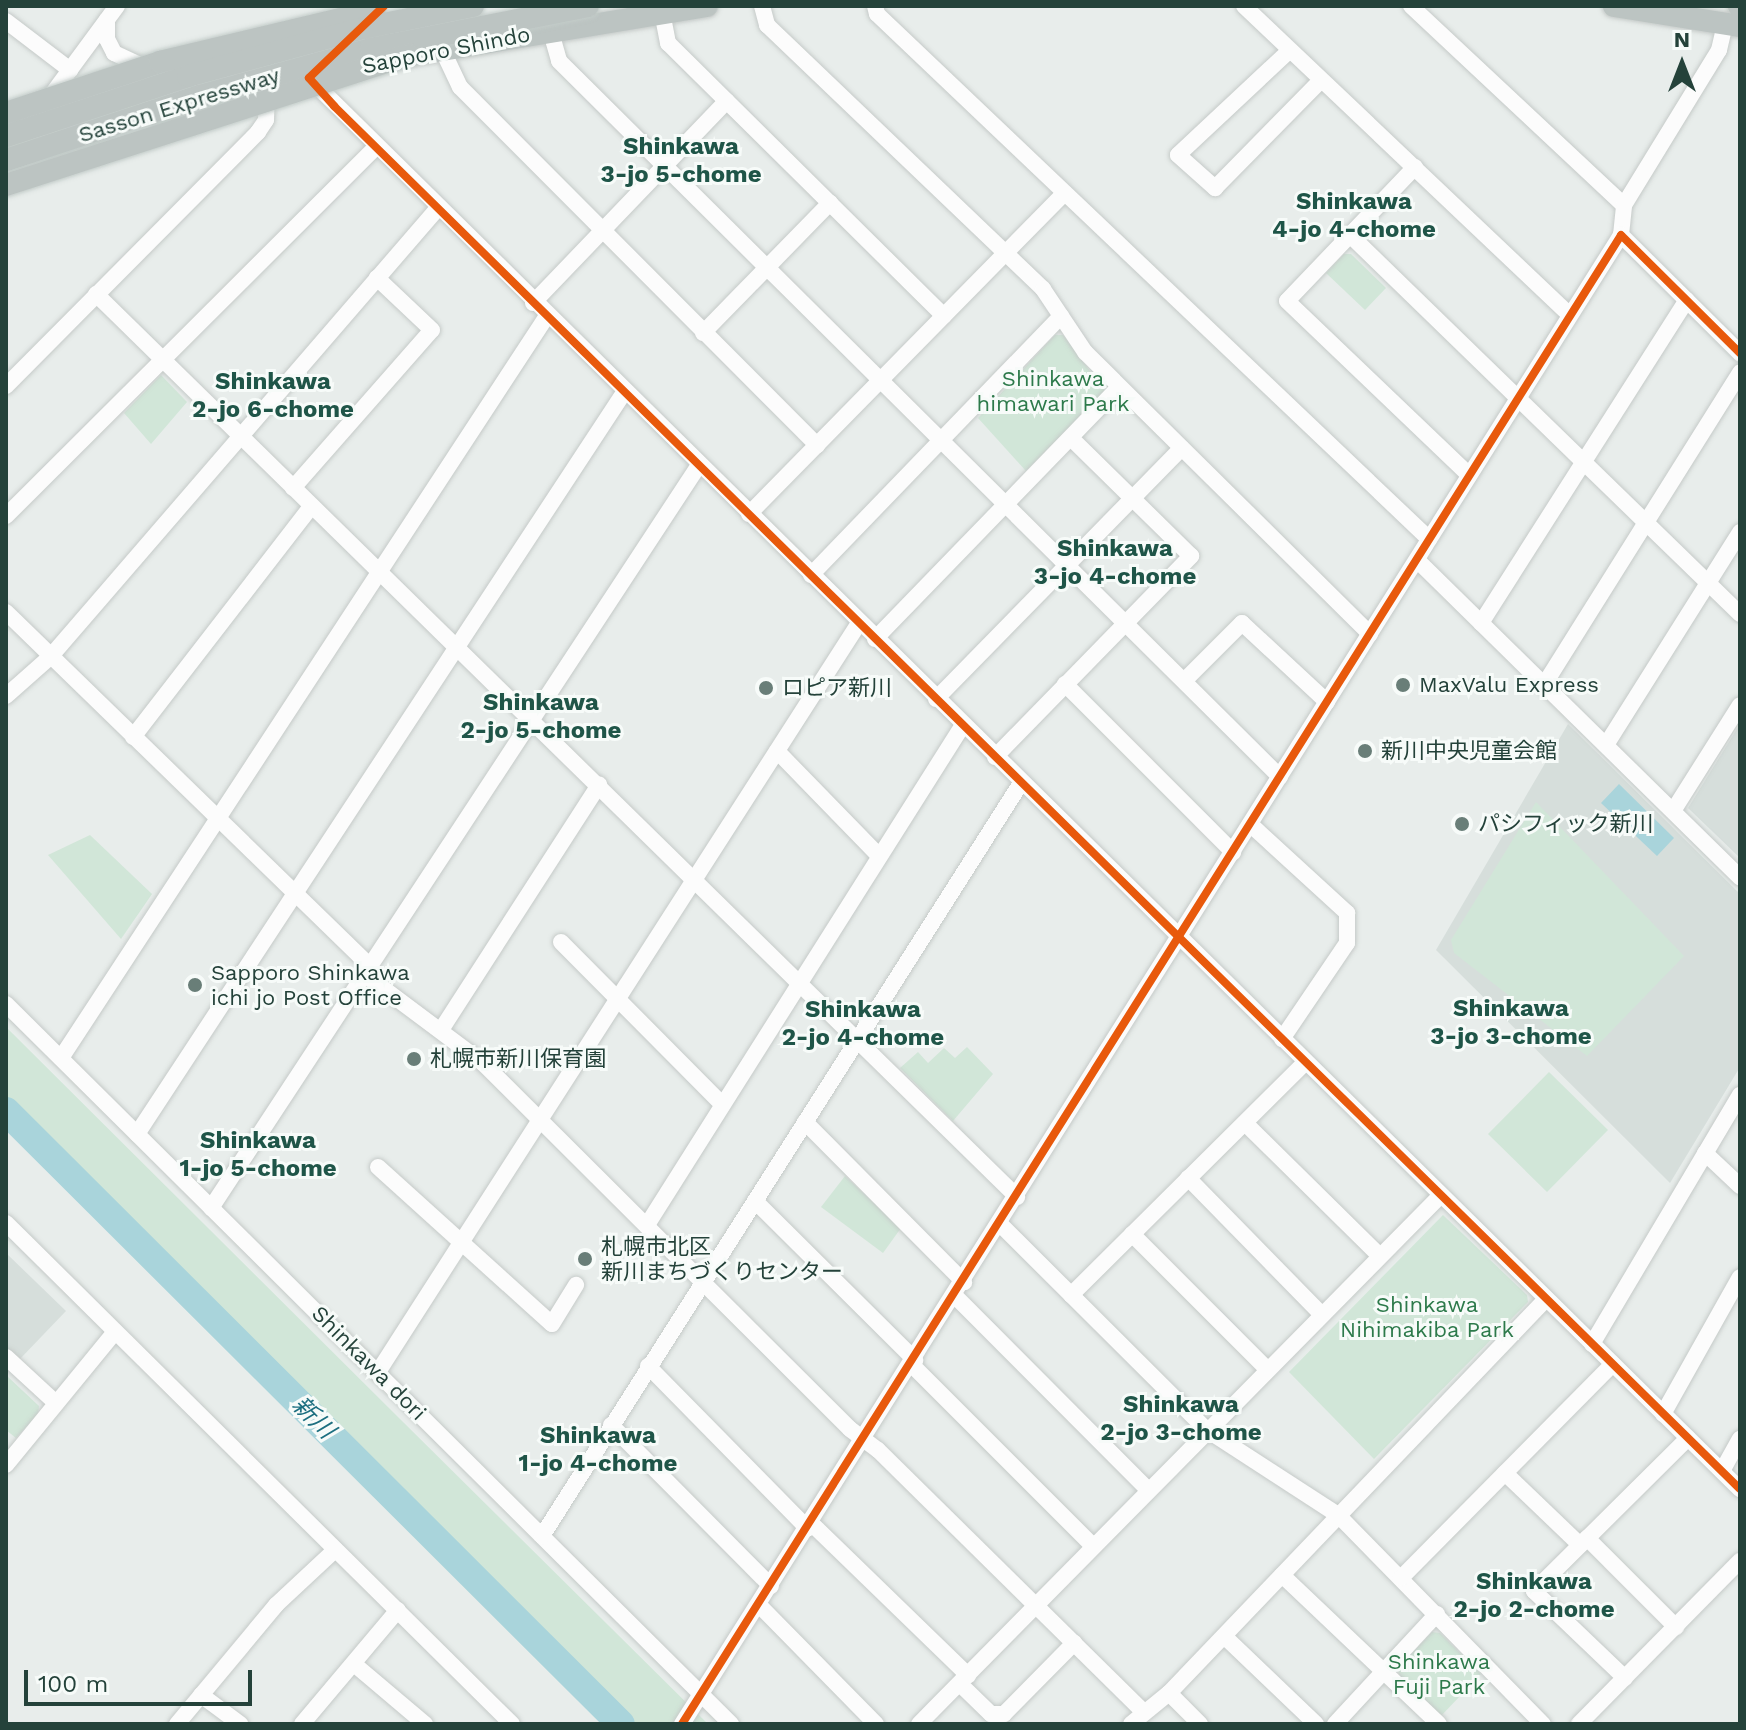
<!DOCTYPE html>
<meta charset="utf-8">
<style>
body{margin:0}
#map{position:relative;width:1746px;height:1730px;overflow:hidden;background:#e8edeb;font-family:"Work Sans","Noto Sans JP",sans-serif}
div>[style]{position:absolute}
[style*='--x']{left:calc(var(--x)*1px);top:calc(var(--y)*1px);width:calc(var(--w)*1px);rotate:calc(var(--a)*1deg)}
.built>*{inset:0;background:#d6dedb}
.green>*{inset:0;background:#d1e6d8}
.water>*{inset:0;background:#a9d4db}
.river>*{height:28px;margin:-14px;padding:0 14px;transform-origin:14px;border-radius:14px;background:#a9d4db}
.roads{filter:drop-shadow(0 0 2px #c5cac8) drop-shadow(0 0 2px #c5cac8)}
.minor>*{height:16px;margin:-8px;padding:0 8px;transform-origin:8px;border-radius:8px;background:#fcfcfc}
.highway>*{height:22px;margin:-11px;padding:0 11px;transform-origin:11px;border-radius:11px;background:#bcc4c2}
.bridges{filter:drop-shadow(0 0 2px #c3ccc9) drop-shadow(0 0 2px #c3ccc9)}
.highway-bridge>*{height:22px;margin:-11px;padding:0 11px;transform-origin:11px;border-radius:11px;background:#bcc4c2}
.cycleway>*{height:8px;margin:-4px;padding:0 4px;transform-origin:4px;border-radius:4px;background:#e8590c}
.dots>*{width:22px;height:22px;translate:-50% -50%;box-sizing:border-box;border:4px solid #f7fbf9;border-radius:50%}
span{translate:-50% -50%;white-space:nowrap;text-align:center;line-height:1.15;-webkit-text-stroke:6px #f7fbf9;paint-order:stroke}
.street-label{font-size:22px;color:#24423a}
.park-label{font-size:22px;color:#2d7a4b}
.poi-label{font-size:22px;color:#24423a}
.left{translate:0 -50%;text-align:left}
.neighbourhood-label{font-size:24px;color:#1f5548;font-weight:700}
.water-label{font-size:24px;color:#1c6f80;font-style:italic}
.frame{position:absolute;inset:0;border:8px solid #24423a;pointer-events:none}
.north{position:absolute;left:1642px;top:24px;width:80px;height:80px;-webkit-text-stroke:6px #f7fbf9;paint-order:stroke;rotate:0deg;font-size:22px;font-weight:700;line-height:32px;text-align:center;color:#24423a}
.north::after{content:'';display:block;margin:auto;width:28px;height:36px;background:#24423a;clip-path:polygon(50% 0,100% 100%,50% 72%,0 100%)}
.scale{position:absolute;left:24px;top:1670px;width:228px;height:36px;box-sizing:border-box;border:4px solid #24423a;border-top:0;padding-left:10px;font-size:24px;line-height:28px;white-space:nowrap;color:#24423a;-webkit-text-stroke:6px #f7fbf9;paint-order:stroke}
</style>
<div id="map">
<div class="built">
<div style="clip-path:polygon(1568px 724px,1740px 894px,1740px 1067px,1670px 1183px,1436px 950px)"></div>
<div style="clip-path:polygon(1740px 724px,1740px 858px,1688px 808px)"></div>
<div style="clip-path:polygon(6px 1253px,66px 1311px,19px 1360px,6px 1348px)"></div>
</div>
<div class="green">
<div style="clip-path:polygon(1344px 254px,1351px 254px,1386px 288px,1365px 310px,1326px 273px)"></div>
<div style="clip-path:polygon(1055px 335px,1063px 335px,1105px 391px,1026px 471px,978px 418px)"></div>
<div style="clip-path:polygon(161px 375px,187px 402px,151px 444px,124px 413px)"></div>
<div style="clip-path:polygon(1536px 802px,1684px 956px,1587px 1056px,1454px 953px,1451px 940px)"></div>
<div style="clip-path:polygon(90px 835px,152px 894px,121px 939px,48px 855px)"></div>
<div style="clip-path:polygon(6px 1027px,400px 1419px,708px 1724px,631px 1724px,85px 1183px,6px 1105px)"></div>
<div style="clip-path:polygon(967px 1047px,993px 1074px,953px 1121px,900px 1068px,918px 1052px,928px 1063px,944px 1048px,955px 1058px)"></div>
<div style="clip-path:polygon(1549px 1072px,1608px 1130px,1547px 1192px,1488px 1134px)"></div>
<div style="clip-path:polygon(845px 1176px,901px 1228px,883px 1253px,821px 1207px)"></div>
<div style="clip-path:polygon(1443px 1215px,1527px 1295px,1528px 1302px,1374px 1459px,1289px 1372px)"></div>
<div style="clip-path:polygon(6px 1375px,39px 1406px,38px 1414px,16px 1438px,6px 1430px)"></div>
<div style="clip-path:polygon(1432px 1632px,1440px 1633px,1481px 1674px,1441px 1716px,1399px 1676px,1398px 1668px)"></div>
</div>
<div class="water">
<div style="clip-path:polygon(1619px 784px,1674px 838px,1657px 856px,1601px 803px)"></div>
</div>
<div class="river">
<div style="--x:6;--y:1111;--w:868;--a:44.91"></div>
</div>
<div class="roads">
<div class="minor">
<div style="--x:762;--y:6;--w:20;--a:75"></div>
<div style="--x:767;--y:25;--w:382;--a:43.7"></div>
<div style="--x:1043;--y:289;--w:76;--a:56.3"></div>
<div style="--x:1085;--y:352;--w:401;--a:44.7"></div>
<div style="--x:875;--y:6;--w:8;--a:76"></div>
<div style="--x:877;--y:14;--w:762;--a:43.56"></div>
<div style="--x:1244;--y:6;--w:449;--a:43.5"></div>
<div style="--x:1411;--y:6;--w:291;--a:43.1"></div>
<div style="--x:662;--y:12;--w:32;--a:79"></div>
<div style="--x:668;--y:43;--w:388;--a:44.7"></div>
<div style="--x:107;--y:20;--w:19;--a:90"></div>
<div style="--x:107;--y:39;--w:16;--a:63"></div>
<div style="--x:114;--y:53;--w:35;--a:25"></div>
<div style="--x:6;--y:21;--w:81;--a:37.4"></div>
<div style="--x:550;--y:29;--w:33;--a:74"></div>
<div style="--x:559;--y:61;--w:1016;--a:44.8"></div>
<div style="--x:442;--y:49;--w:42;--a:64.7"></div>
<div style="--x:460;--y:87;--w:506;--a:45.08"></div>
<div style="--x:1289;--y:51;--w:152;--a:136.9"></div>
<div style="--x:1178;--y:155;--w:50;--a:41.7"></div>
<div style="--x:1215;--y:188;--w:151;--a:-45.5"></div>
<div style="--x:309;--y:78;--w:2010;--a:44.6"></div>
<div style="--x:47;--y:101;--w:118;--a:-53.6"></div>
<div style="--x:1415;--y:167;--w:185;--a:133.7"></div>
<div style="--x:1287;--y:301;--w:252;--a:43.7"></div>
<div style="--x:1350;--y:235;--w:544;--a:44.18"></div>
<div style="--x:1621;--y:235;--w:30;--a:-84"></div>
<div style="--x:1624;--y:205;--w:182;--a:-58.5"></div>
<div style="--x:1719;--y:50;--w:28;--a:-77"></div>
<div style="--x:96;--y:294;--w:1290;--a:44.43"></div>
<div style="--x:533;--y:303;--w:280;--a:-46.2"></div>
<div style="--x:703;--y:333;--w:182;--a:-45.7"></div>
<div style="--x:6;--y:386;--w:358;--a:-45.2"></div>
<div style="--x:258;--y:132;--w:14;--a:-56"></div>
<div style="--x:266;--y:120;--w:29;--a:-88"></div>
<div style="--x:293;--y:488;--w:210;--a:-48.7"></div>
<div style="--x:432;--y:330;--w:76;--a:-136.6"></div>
<div style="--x:749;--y:514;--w:450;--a:-45.5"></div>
<div style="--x:6;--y:516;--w:523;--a:-44.92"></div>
<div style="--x:1417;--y:560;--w:453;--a:44.5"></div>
<div style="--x:811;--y:575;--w:360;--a:-46"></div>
<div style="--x:6;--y:612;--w:508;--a:44.2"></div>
<div style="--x:1481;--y:623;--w:383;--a:-57.5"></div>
<div style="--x:875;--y:639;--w:351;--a:-45.9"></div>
<div style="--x:1184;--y:681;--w:82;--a:-45"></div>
<div style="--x:1242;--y:623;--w:116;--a:42.9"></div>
<div style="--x:1065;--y:684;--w:238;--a:45"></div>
<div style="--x:1544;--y:685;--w:369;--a:-57.9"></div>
<div style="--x:6;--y:696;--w:60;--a:-41.6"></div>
<div style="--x:51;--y:656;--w:592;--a:-49.18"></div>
<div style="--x:936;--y:699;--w:351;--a:-45.6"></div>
<div style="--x:133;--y:737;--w:291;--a:-52.3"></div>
<div style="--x:1606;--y:745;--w:252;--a:-57.8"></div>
<div style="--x:777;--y:751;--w:146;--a:45.8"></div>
<div style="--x:995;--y:757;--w:281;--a:-45.7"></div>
<div style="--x:1191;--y:556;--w:168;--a:-135.5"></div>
<div style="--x:1673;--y:811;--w:125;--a:-57.7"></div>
<div style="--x:1250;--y:824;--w:132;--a:42.5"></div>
<div style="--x:1347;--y:913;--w:30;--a:90"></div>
<div style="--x:1347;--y:943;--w:116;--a:124.1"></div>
<div style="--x:561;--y:942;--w:227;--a:45.2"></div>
<div style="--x:364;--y:974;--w:149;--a:36.8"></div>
<div style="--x:483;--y:1063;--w:518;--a:44.92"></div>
<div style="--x:850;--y:1429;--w:35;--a:37"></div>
<div style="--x:878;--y:1450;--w:373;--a:44.6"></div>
<div style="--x:6;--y:1004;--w:1022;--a:44.8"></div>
<div style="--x:441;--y:1030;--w:292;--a:-57.2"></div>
<div style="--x:61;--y:1058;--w:887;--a:-56.78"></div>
<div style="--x:805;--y:1122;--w:226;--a:45.2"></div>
<div style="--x:1246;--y:1124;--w:188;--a:44.6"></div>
<div style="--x:137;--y:1134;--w:889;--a:-56.7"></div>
<div style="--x:1705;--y:1153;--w:48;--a:43.3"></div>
<div style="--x:378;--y:1167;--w:234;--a:42.1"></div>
<div style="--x:552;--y:1324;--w:46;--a:-58.4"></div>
<div style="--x:1188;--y:1178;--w:190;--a:45.6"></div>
<div style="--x:755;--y:1201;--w:226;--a:44.8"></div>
<div style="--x:211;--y:1208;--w:889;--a:-56.7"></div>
<div style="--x:6;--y:1223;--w:712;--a:44.72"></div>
<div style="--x:1000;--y:1224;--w:292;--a:44.9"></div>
<div style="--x:1207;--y:1430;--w:156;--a:33"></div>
<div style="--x:1338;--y:1515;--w:293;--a:45.6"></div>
<div style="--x:647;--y:1225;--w:591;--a:-57.71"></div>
<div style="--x:1132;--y:1234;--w:191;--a:45"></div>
<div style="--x:1071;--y:1295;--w:331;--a:-44.8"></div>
<div style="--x:955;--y:1296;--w:274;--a:45.1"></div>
<div style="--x:1592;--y:1344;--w:290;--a:-59.3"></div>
<div style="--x:6;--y:1357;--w:68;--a:42.6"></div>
<div style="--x:912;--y:1365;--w:256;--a:45"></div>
<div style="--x:648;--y:1366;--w:228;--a:45.5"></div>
<div style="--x:378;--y:1372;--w:890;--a:-57.29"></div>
<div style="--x:1663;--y:1414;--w:157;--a:-60.7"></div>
<div style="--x:611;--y:1425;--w:227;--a:45.2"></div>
<div style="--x:6;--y:1465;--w:172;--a:-50.7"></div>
<div style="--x:1722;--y:1471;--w:37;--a:-61"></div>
<div style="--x:1505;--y:1473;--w:104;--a:43.8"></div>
<div style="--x:811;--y:1523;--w:219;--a:44.1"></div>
<div style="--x:542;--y:1536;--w:892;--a:-57.54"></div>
<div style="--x:1587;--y:1538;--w:126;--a:45"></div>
<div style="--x:1282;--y:1575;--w:216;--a:43.5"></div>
<div style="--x:1401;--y:1578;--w:301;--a:-45.3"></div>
<div style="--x:759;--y:1605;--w:167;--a:45.5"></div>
<div style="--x:1224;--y:1636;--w:127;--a:43.7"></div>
<div style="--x:354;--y:1664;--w:93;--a:40.2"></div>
<div style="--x:1625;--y:1678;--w:126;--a:-136.3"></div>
<div style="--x:1534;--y:1591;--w:217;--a:-44.8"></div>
<div style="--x:960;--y:1684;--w:43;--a:44.1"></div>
<div style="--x:991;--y:1714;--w:13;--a:0"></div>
<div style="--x:1004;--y:1714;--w:100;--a:-45.4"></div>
<div style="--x:1169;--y:1693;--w:44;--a:45"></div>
<div style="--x:201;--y:1695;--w:49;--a:36.6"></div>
<div style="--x:177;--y:1724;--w:155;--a:-50.2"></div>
<div style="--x:276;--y:1605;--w:81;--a:-43"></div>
<div style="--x:302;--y:1724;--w:149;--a:-49.9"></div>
<div style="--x:682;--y:1724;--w:1760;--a:-57.76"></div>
<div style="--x:1621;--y:235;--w:168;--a:44.8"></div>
<div style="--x:919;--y:1724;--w:743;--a:-45.38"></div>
<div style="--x:1131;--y:1724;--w:49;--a:-39.2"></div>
<div style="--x:1169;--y:1693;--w:545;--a:-46.26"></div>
<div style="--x:1335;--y:1724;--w:150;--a:-47.2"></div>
<div style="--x:1579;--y:1724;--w:229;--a:-45.4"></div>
</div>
<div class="highway">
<div style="--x:1614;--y:6;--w:128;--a:9"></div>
<div style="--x:1739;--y:6;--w:1;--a:0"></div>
<div style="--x:393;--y:58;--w:318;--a:-9.4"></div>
<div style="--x:161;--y:119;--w:141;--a:-15.6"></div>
<div style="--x:6;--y:173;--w:105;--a:-19.5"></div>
</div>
</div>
<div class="bridges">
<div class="highway-bridge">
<div style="--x:6;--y:113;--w:162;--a:-18.3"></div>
<div style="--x:160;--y:62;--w:220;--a:-13.4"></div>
<div style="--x:6;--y:136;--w:192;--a:-18.2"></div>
<div style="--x:188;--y:76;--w:182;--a:-15.3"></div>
<div style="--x:364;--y:28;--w:111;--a:-11.4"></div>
<div style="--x:6;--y:160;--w:204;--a:-18.3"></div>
<div style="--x:200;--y:96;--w:177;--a:-15.4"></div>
<div style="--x:371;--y:49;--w:221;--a:-11.2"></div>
<div style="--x:6;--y:185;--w:423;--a:-17.9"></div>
</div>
</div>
<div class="cycleway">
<div style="--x:384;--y:6;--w:104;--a:136.2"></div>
<div style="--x:309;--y:78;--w:38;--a:48"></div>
<div style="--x:334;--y:106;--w:1972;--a:44.53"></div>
<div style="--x:682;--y:1724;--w:1760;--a:-57.76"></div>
<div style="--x:1621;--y:235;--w:168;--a:44.8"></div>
</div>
<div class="dots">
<div style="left:1403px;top:685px;background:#697e78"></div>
<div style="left:766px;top:688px;background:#697e78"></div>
<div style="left:1365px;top:751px;background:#697e78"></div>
<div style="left:1462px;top:824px;background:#697e78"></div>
<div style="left:195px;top:985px;background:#697e78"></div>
<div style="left:414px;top:1059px;background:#697e78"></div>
<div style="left:585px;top:1259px;background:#697e78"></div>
</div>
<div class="street-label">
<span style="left:446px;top:50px;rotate:-11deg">Sapporo Shindo</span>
<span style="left:179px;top:105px;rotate:-17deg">Sasson Expressway</span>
<span style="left:369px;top:1363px;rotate:45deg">Shinkawa dori</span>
</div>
<div class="park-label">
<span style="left:1053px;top:391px">Shinkawa<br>himawari Park</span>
<span style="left:1427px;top:1317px">Shinkawa<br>Nihimakiba Park</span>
<span style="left:1439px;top:1674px">Shinkawa<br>Fuji Park</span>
</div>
<div class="poi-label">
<span class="left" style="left:1419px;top:685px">MaxValu Express</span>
<span class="left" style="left:782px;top:688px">ロピア新川</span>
<span class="left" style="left:1381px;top:751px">新川中央児童会館</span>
<span class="left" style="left:1478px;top:824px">パシフィック新川</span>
<span class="left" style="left:211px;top:985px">Sapporo Shinkawa<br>ichi jo Post Office</span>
<span class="left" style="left:430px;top:1059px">札幌市新川保育園</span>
<span class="left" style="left:601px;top:1259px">札幌市北区<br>新川まちづくりセンター</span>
</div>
<div class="neighbourhood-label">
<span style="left:681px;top:161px">Shinkawa<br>3-jo 5-chome</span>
<span style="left:1354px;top:216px">Shinkawa<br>4-jo 4-chome</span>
<span style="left:273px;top:396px">Shinkawa<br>2-jo 6-chome</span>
<span style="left:1115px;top:563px">Shinkawa<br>3-jo 4-chome</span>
<span style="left:541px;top:717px">Shinkawa<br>2-jo 5-chome</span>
<span style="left:1511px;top:1023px">Shinkawa<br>3-jo 3-chome</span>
<span style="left:863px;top:1024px">Shinkawa<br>2-jo 4-chome</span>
<span style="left:258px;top:1155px">Shinkawa<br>1-jo 5-chome</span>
<span style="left:1181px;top:1419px">Shinkawa<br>2-jo 3-chome</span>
<span style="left:598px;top:1450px">Shinkawa<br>1-jo 4-chome</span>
<span style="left:1534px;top:1596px">Shinkawa<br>2-jo 2-chome</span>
</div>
<div class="water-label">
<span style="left:313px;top:1418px;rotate:45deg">新川</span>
</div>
<div class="frame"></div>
<div class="north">N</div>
<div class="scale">100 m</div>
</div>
